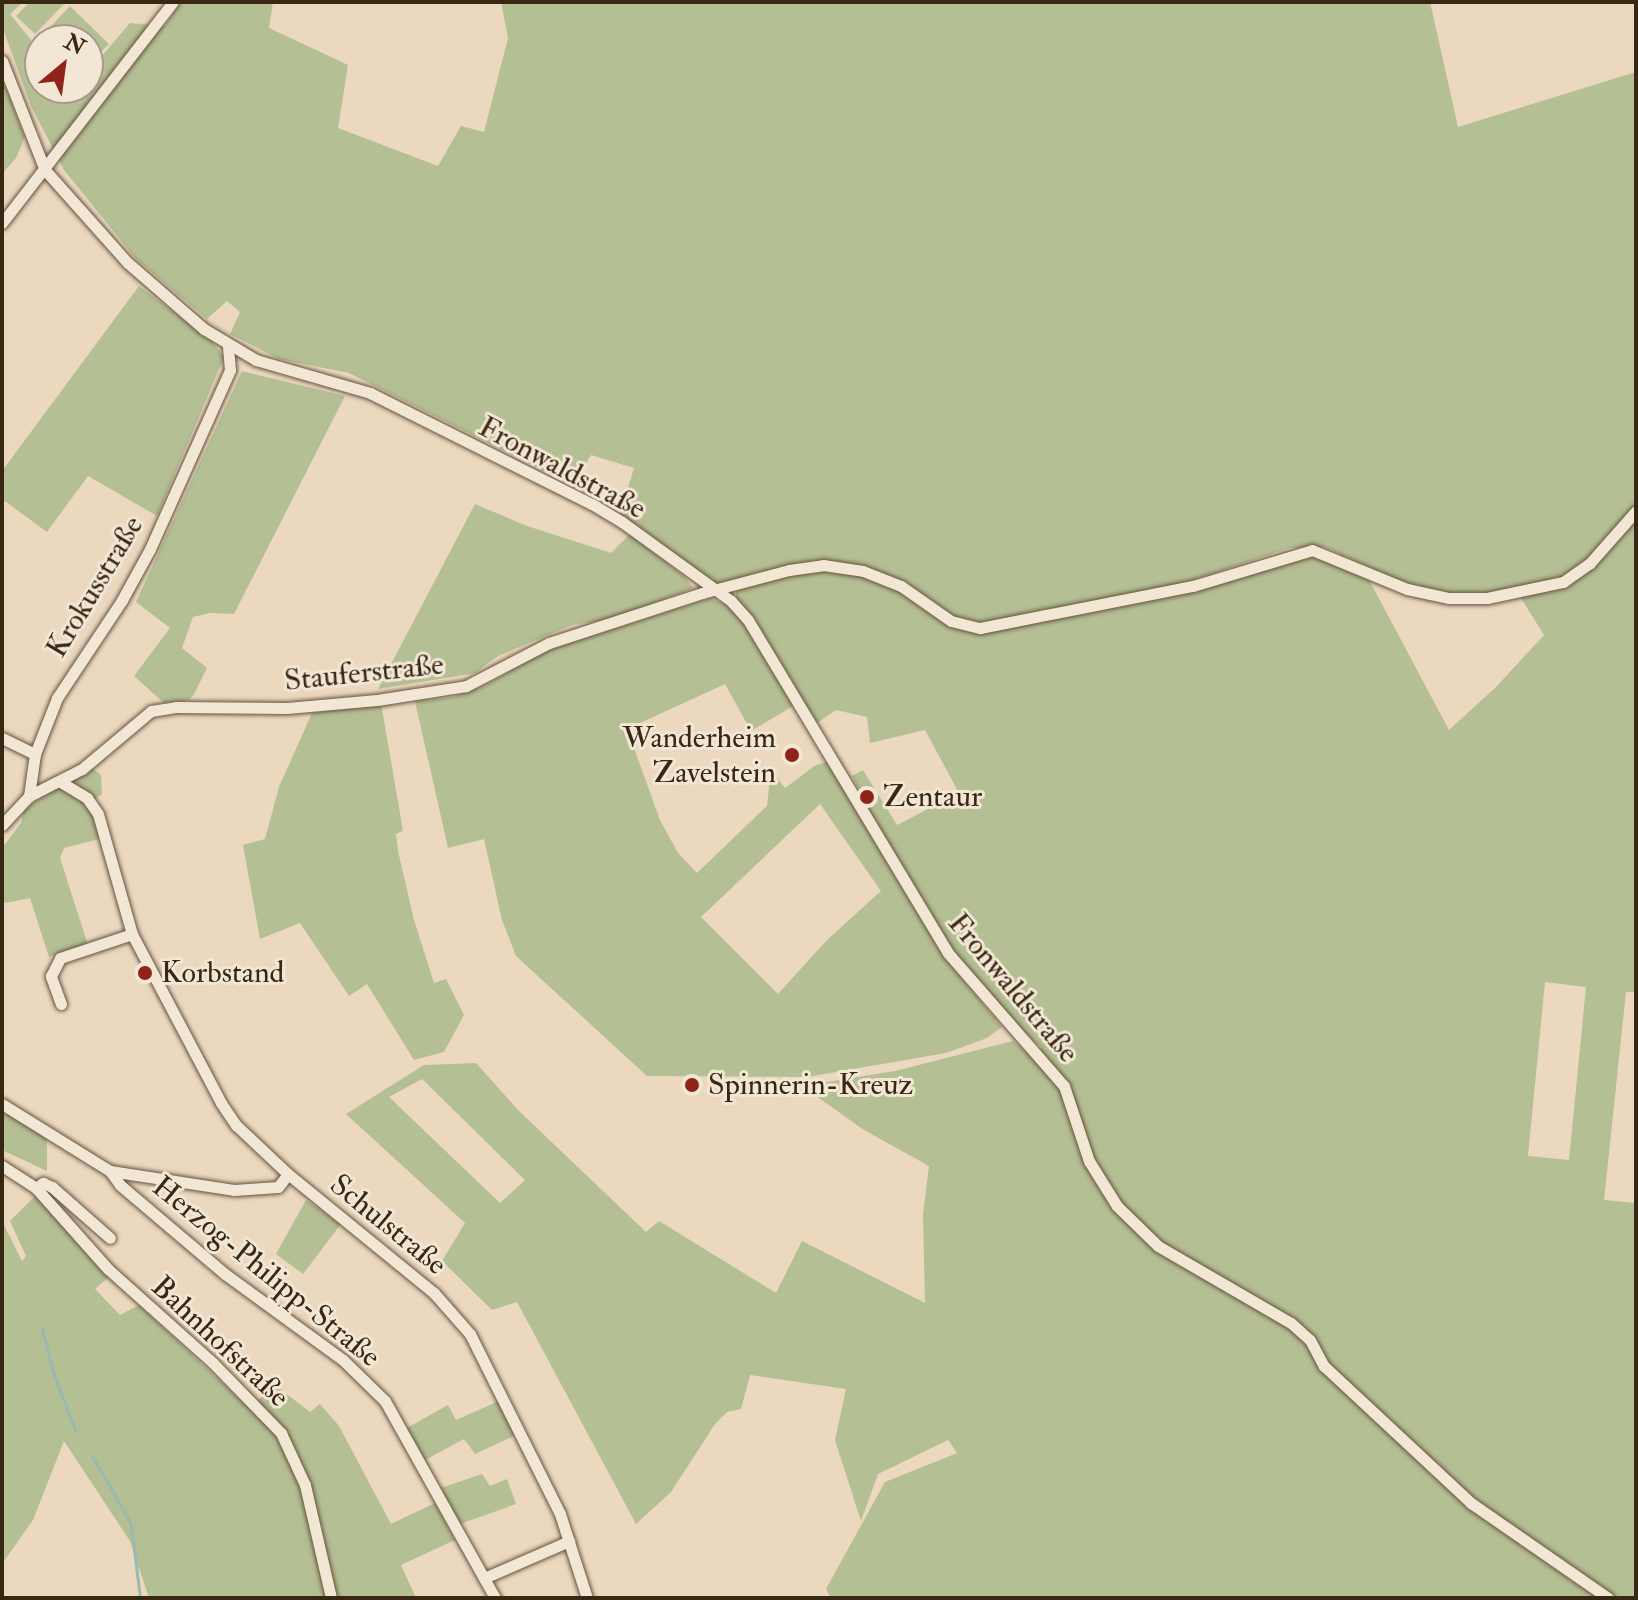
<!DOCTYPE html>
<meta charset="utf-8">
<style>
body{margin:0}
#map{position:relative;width:1638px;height:1600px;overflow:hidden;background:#ebd8bf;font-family:"IM FELL Double Pica",serif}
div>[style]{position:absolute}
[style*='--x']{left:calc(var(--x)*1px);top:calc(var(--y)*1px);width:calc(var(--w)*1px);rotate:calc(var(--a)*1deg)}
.green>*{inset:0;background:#b4bf94}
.stream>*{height:3px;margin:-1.5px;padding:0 1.5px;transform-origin:1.5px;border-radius:1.5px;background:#98bab2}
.roads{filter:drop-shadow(0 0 2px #65533e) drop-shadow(0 0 2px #65533e)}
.minor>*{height:11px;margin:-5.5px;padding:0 5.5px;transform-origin:5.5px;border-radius:5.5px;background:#f2e6d5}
.dots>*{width:22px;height:22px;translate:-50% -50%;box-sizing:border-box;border:4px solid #f2e6d5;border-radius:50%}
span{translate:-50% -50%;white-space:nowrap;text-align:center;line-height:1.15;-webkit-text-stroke:6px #f2e6d5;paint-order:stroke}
.street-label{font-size:30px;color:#382713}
.poi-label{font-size:30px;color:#382713}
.right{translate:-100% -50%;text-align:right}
.left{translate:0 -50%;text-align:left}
.frame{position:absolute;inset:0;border:4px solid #382713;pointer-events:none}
.north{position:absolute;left:24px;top:24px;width:80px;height:80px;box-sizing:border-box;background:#f2e6d5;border:2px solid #a89a87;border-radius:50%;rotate:29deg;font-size:22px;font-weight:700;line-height:32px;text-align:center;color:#382713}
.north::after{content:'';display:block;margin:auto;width:28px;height:36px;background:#8f2418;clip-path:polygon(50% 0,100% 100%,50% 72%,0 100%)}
</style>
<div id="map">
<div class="green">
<div style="clip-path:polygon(evenodd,2px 2px,23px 2px,10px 14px,40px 51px,40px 88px,88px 88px,88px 72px,130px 23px,165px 26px,181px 2px,273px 2px,269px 28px,348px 65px,338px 128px,438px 166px,461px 126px,484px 132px,508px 38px,501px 2px,1430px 2px,1458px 127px,1636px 72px,1636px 992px,1626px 992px,1604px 1200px,1636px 1203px,1636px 1598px,831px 1598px,826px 1589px,885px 1482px,957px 1453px,948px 1440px,878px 1474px,861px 1521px,835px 1440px,846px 1389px,750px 1375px,741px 1409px,727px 1412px,715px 1424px,671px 1492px,636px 1524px,517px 1302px,492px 1310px,442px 1261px,465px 1223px,346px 1114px,424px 1065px,476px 1063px,518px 1110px,646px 1232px,659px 1221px,776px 1293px,802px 1241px,925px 1303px,923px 1215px,929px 1166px,864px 1130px,802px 1086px,895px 1071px,1013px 1041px,1039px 1063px,1041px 1047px,1012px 1022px,950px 948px,887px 845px,852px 776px,863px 770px,897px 825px,959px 793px,925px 730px,870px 743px,867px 717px,836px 710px,813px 726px,771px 647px,736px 600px,736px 589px,824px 562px,725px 584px,713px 582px,620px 514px,634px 468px,591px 455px,572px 485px,349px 373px,279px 359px,230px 334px,240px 312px,227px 301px,207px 319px,136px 259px,64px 170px,31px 106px,2px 26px,2px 2px,1325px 547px,1406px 584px,1448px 593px,1519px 595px,1544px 635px,1496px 687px,1449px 730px,1367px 576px,1308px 554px,1053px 616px,1190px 581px,1289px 548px,1325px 547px,2px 2px,1545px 982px,1586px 987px,1569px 1160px,1528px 1156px,1545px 982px,2px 2px,422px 1079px,525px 1180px,500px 1203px,389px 1097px,422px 1079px)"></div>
<div style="clip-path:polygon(30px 2px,66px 2px,35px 34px,16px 16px)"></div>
<div style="clip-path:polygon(70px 6px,109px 44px,88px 65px,88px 40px,40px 40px,40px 47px,36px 42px)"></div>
<div style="clip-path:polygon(2px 78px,25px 137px,16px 158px,2px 174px)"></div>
<div style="clip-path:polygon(139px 286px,211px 340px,224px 357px,157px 516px,88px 476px,47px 532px,2px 499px,2px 471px)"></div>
<div style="clip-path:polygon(242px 371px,345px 396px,234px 614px,210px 613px,193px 617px,182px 648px,207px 668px,194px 694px,189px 700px,164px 703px,134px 676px,170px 628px,136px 602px)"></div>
<div style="clip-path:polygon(475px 504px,527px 526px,611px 553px,630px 534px,686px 578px,693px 588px,615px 618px,572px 625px,498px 656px,475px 673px,378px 689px)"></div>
<div style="clip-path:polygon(evenodd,711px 598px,730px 607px,763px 649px,795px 705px,751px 731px,725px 684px,627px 729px,660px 820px,678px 853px,697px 873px,767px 806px,771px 770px,785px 788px,816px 765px,827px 762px,944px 957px,1002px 1027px,987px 1038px,946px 1053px,807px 1077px,647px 1076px,516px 956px,502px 920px,484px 839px,448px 848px,415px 701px,453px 697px,486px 685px,545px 651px,711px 598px,820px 804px,881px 891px,827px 940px,778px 994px,701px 917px,820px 804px)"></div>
<div style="clip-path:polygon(381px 703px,403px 831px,396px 834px,398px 851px,414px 920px,434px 983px,446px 979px,464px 1015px,444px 1052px,414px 1060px,367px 984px,349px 996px,300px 923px,260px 939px,243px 845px,265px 839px,279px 787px,312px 713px)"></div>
<div style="clip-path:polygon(92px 768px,101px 775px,102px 794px,92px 801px,72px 787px,72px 780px)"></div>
<div style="clip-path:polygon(59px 787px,73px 792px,93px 809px,103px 838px,64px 848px,60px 858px,88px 945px,49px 957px,30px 898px,6px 903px,2px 900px,2px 848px,21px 823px,24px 809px)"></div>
<div style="clip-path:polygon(2px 1110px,47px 1139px,47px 1171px,2px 1150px)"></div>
<div style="clip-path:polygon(36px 1195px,109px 1277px,95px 1289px,120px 1315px,139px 1305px,249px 1408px,275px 1385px,310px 1412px,320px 1404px,339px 1426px,391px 1524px,435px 1503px,455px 1540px,401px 1565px,416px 1598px,149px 1598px,130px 1541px,64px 1441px,33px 1520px,2px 1564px,2px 1221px,22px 1261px,26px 1256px,10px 1221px)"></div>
<div style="clip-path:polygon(306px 1200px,341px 1224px,303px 1274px,276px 1254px)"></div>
<div style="clip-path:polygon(499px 1401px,516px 1435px,475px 1454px,464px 1439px,425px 1460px,407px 1428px,448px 1405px,456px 1420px)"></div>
<div style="clip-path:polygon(482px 1474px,490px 1486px,507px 1479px,516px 1504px,460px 1524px,441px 1488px)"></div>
</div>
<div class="stream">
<div style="--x:42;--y:1329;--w:48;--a:75.4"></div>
<div style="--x:54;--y:1375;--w:59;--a:69.1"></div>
<div style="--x:93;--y:1457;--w:77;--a:60.4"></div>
<div style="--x:131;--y:1524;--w:75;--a:83.1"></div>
</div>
<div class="roads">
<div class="minor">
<div style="--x:2;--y:61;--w:117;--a:68.5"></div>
<div style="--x:45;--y:170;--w:125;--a:48.3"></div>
<div style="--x:128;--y:263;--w:101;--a:41"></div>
<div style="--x:204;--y:329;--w:61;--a:30.8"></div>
<div style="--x:256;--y:360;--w:119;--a:16.1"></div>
<div style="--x:370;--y:393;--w:248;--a:26.6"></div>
<div style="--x:592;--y:504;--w:35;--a:31"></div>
<div style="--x:622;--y:522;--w:135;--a:35.9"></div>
<div style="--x:731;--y:601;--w:25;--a:48"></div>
<div style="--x:748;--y:620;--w:388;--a:59"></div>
<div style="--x:948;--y:953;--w:176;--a:48.9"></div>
<div style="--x:1064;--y:1086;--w:79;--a:71.6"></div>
<div style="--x:1089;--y:1161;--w:53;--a:58.1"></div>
<div style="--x:1117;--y:1206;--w:57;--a:44.3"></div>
<div style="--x:1158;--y:1246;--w:154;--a:30.1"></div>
<div style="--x:1291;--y:1323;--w:25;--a:42"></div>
<div style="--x:1310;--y:1340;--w:30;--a:62"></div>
<div style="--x:1324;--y:1366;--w:201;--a:43"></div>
<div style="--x:1471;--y:1503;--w:167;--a:34.7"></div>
<div style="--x:2;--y:223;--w:279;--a:-52.3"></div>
<div style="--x:2;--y:738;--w:37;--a:26"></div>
<div style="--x:59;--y:781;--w:33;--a:31"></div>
<div style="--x:87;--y:798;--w:19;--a:55"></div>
<div style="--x:98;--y:814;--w:125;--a:74.2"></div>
<div style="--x:132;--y:934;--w:191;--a:62.2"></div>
<div style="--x:221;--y:1103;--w:27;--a:56"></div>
<div style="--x:236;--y:1125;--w:71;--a:43.3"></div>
<div style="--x:288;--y:1174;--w:188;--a:39.2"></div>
<div style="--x:434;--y:1293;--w:55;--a:48.7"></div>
<div style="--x:470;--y:1334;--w:201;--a:63.4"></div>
<div style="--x:560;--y:1514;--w:88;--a:72.2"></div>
<div style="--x:29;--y:796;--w:59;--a:-27"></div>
<div style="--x:82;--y:769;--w:90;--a:-40"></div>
<div style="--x:151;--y:711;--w:25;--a:-9"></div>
<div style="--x:176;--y:707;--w:111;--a:0.5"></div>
<div style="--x:287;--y:708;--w:90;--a:-5.1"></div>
<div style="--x:377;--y:700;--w:90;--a:-8.9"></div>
<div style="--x:466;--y:686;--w:93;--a:-27.4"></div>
<div style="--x:549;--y:643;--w:161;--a:-18.1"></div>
<div style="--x:702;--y:593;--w:90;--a:-14.8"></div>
<div style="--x:789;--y:570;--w:34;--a:-8"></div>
<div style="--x:823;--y:565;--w:40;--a:8.5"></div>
<div style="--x:863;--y:571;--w:41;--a:21.5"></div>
<div style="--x:901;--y:586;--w:61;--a:35"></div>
<div style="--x:951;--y:621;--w:30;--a:14"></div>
<div style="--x:980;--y:628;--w:217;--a:-11.2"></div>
<div style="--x:1193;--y:586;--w:124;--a:-16.8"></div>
<div style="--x:1312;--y:550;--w:103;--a:22.3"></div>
<div style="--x:1407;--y:589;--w:43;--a:12.1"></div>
<div style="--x:1449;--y:598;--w:38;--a:0"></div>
<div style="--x:1487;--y:598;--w:78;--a:-11.9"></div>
<div style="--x:1563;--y:582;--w:33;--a:-35"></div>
<div style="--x:1590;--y:563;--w:69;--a:-48.5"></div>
<div style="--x:2;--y:825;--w:40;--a:-47"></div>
<div style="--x:29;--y:796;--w:42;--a:-81.9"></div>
<div style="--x:35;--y:754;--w:60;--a:-68.6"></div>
<div style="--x:57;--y:698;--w:118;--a:-56.4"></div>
<div style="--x:122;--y:600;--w:58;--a:-61.2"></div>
<div style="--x:150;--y:549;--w:196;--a:-65.9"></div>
<div style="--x:230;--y:370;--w:25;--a:-95"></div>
<div style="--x:61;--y:1004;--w:30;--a:-110"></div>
<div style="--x:51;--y:976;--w:20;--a:-63"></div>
<div style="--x:60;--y:958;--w:76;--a:-18.4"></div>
<div style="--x:2;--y:1104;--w:127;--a:31.8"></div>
<div style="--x:110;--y:1171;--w:125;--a:8.7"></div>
<div style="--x:234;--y:1190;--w:44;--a:-3.9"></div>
<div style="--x:278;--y:1187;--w:16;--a:-52"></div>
<div style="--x:2;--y:1166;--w:40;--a:32.9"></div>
<div style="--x:36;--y:1188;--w:108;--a:48.4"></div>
<div style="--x:108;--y:1269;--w:141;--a:41.8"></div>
<div style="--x:213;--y:1363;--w:98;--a:45.8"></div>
<div style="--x:281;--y:1433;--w:57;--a:65.2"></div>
<div style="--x:305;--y:1485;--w:116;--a:77"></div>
<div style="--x:110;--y:1171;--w:17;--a:54"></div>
<div style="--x:120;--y:1185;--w:138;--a:40.3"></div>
<div style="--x:225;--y:1274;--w:146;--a:36.1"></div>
<div style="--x:343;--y:1360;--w:59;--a:44.3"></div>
<div style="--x:385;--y:1401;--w:226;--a:60.8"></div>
<div style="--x:36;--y:1188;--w:9;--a:-36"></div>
<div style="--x:43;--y:1183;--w:10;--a:24"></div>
<div style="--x:52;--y:1187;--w:77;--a:41.3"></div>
<div style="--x:484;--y:1578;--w:93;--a:-23.5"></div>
</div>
</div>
<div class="dots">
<div style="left:792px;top:755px;background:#8f2418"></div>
<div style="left:867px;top:797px;background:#8f2418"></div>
<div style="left:145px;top:973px;background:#8f2418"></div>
<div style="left:692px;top:1085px;background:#8f2418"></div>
</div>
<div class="street-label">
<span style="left:562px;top:468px;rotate:28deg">Fronwaldstraße</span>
<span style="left:95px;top:587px;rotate:-59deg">Krokusstraße</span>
<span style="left:364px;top:673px;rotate:-6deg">Stauferstraße</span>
<span style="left:1013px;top:988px;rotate:50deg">Fronwaldstraße</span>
<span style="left:388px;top:1225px;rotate:39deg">Schulstraße</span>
<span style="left:266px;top:1272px;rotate:39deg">Herzog-Philipp-Straße</span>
<span style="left:220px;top:1342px;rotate:43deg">Bahnhofstraße</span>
</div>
<div class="poi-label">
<span class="right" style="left:776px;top:755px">Wanderheim<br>Zavelstein</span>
<span class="left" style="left:883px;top:797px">Zentaur</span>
<span class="left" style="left:161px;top:973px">Korbstand</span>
<span class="left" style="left:708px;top:1085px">Spinnerin-Kreuz</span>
</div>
<div class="frame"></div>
<div class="north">N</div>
</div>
